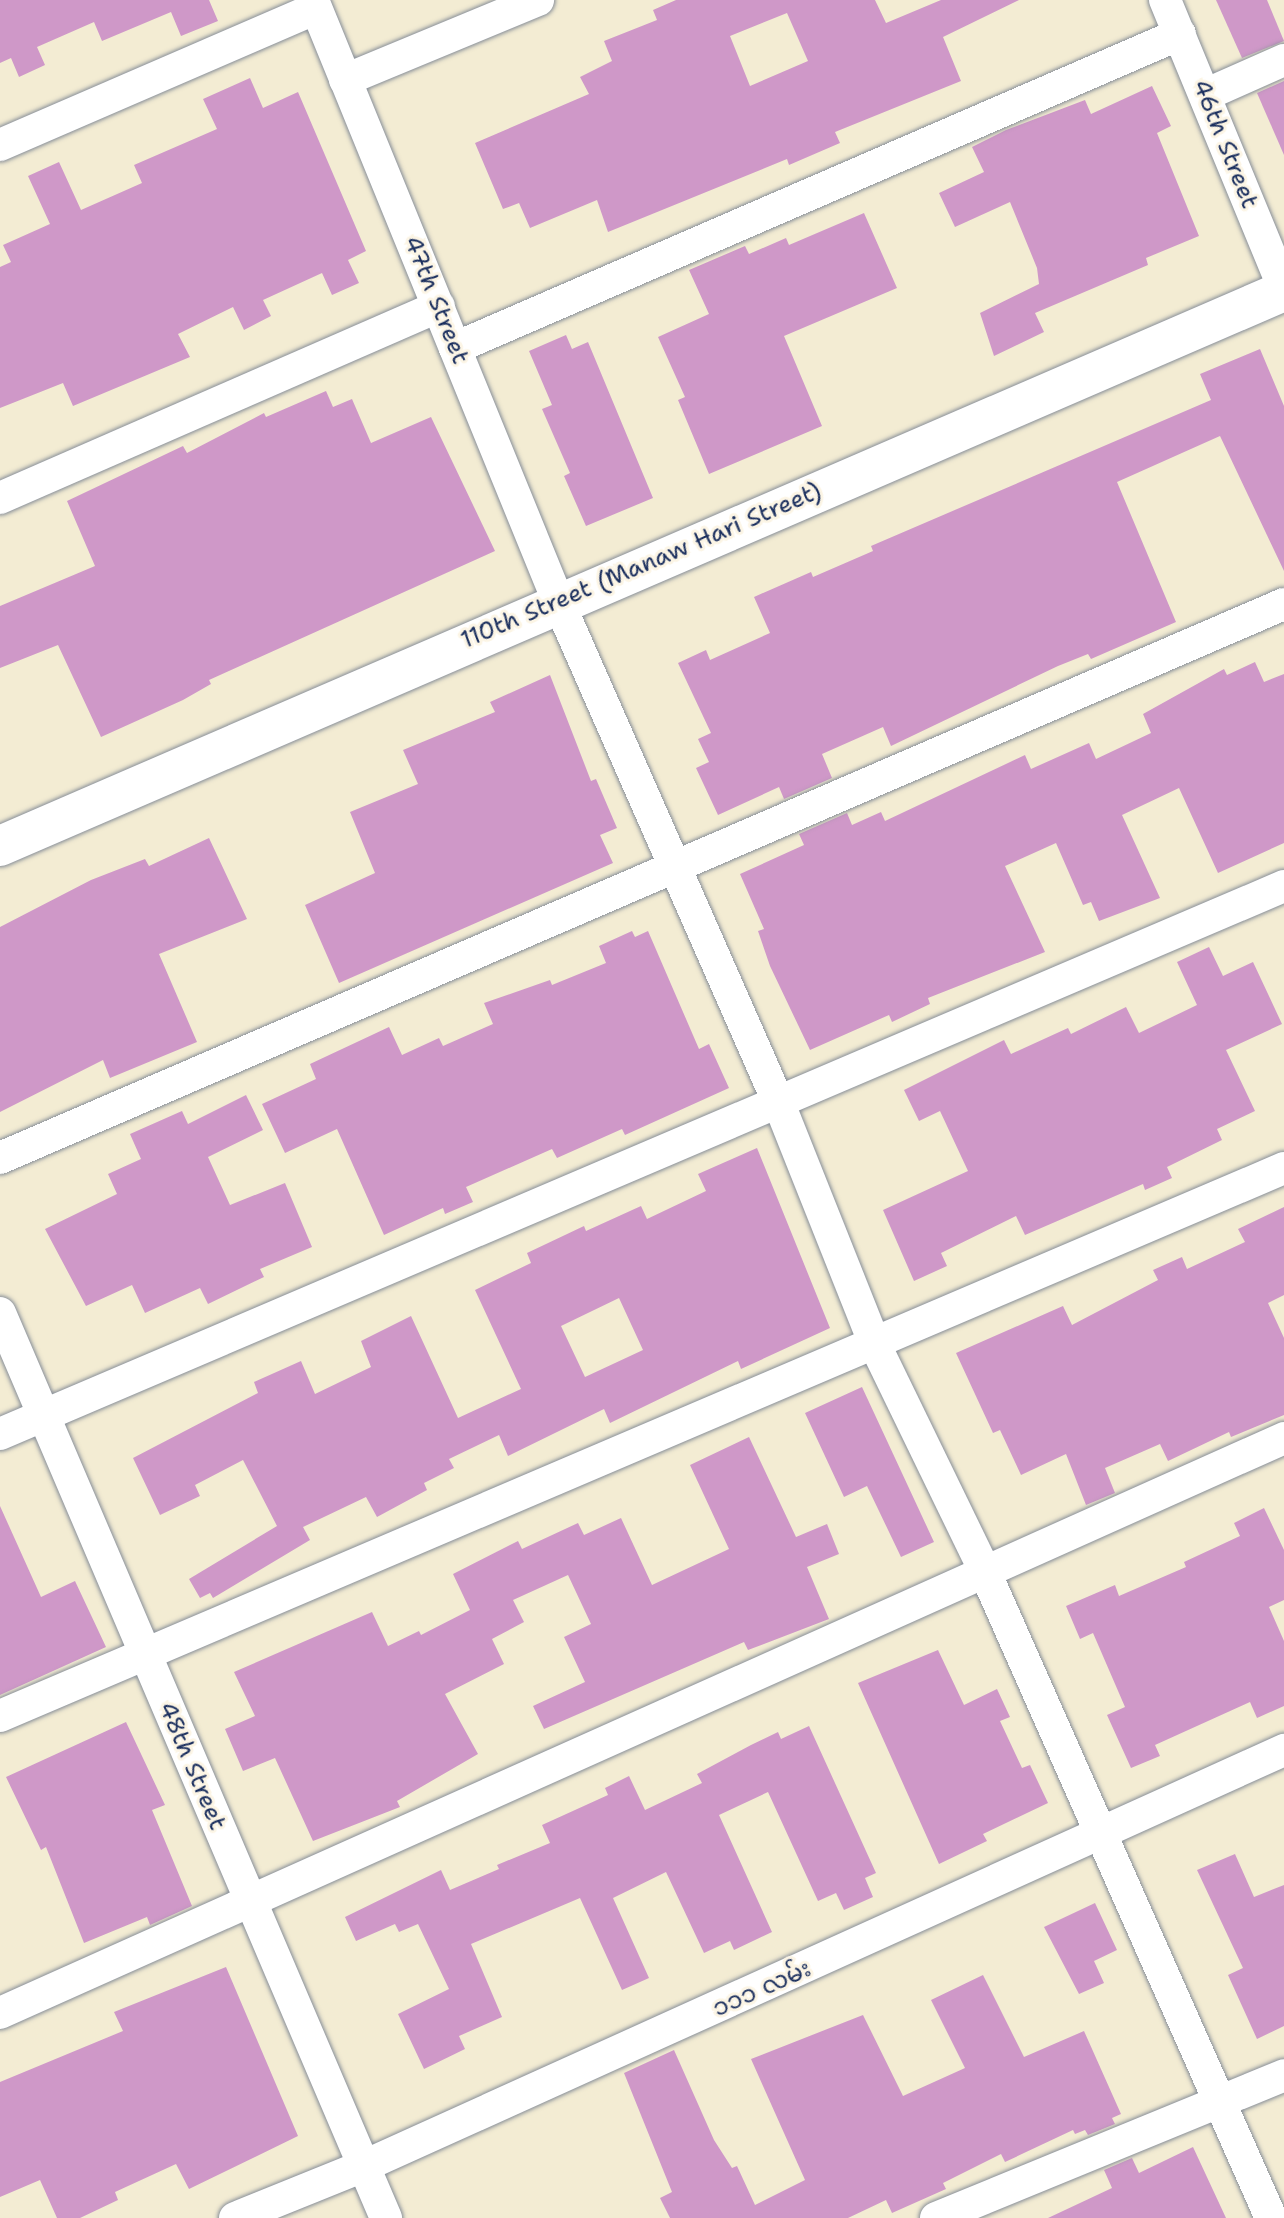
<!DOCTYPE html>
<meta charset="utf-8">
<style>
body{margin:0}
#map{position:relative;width:1284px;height:2218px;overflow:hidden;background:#f3ecd3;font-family:"Shantell Sans","Noto Sans Myanmar",sans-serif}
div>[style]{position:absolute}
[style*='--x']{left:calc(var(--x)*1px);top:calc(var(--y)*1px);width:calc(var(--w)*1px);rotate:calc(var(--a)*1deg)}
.building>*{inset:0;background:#cf98c8}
.roads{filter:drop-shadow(0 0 2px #878e98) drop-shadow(0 0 2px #878e98)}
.minor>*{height:32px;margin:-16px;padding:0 16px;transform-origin:16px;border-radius:16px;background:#fff}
.tertiary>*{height:40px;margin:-20px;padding:0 20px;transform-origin:20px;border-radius:20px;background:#fff}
span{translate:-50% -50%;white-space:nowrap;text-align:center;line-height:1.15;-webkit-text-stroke:6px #fcf5e5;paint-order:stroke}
.street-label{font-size:24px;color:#1b2f5e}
</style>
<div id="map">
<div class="building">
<div style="clip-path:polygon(0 0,209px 0,218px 21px,181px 36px,171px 12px,102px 41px,94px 22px,37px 47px,45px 65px,19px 77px,11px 58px,0 63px)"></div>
<div style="clip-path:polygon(evenodd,676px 0,875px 0,886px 23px,941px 0,1019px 0,943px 37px,961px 81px,835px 132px,840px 143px,789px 165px,787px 159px,608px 232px,597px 200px,530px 228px,519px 203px,503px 209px,475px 143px,589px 94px,580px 77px,612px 61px,604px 41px,657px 20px,653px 10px,676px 0,787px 13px,808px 61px,750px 86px,730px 36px,787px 13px)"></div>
<div style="clip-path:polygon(1216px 0,1267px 0,1284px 41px,1242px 58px)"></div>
<div style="clip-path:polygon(250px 78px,263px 108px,298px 92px,366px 251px,348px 260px,359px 283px,332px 295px,322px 273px,263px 300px,271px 316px,244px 330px,233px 307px,178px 334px,190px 357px,73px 406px,63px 383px,0 408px,0 267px,11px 262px,3px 245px,50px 224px,28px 176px,59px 162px,81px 210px,142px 183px,134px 165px,217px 129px,203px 99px)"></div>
<div style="clip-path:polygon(1284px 81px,1284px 155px,1257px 93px)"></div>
<div style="clip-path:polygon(1152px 86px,1171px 126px,1157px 133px,1199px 236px,1146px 258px,1148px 265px,1035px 313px,1044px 332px,994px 356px,980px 313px,1039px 284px,1037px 268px,1010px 202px,955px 227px,939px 193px,984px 172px,972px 147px,1006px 130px,1085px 100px,1091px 114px)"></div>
<div style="clip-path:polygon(864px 213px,897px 288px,784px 336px,822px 426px,709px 474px,678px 400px,685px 397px,658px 337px,709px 314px,689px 270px,745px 246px,749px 254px,786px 238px,789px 245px)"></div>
<div style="clip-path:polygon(566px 335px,572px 349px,588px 342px,653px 498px,586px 526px,564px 476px,570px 473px,542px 409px,552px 405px,529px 351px)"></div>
<div style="clip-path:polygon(1260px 349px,1284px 406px,1284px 571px,1220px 436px,1117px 482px,1176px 622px,1091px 659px,1088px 654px,1058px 666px,891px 746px,883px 727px,822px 754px,832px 778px,784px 799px,779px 787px,718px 815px,696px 768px,709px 762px,698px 739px,711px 733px,678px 663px,706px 650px,710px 660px,770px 633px,754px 597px,811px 572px,813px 577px,873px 551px,871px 546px,1211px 400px,1200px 374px)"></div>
<div style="clip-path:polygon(326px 391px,333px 407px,352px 399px,371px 443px,431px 417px,495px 551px,209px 680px,211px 684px,183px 700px,101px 737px,58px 645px,0 668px,0 606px,95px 566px,67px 501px,183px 446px,187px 453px,264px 413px,266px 417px)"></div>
<div style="clip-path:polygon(1255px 662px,1264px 682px,1284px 674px,1284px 843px,1218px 873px,1179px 788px,1122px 815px,1160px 898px,1099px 921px,1091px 902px,1083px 905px,1056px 843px,1005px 866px,1045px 952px,928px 998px,930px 1004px,892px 1022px,889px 1015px,810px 1050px,770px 966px,758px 931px,764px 929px,740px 874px,804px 845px,799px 834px,847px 813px,852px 825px,881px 812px,885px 821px,1025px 755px,1031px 769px,1089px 743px,1096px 759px,1151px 733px,1143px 714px,1224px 669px,1227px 675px)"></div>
<div style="clip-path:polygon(550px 675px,591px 781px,596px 779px,617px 828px,600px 835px,613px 863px,339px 983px,305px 905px,375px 873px,350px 812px,418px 784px,403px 750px,495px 712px,490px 702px)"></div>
<div style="clip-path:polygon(209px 838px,247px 919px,159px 954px,197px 1042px,110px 1078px,103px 1060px,0 1112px,0 927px,91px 880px,145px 859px,149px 866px)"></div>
<div style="clip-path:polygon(632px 931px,635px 937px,648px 931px,699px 1049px,709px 1044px,729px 1088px,625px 1135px,622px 1129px,557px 1158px,552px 1149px,466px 1187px,473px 1202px,445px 1214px,443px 1208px,384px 1235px,337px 1129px,285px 1153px,262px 1104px,316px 1079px,310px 1064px,389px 1027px,402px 1055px,439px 1038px,443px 1046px,493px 1024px,484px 1003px,550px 980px,552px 985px,606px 963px,599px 946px)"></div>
<div style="clip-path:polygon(1209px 947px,1223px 976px,1253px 962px,1282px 1024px,1226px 1050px,1255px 1111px,1217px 1129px,1222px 1140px,1167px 1167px,1172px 1178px,1145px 1190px,1143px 1184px,1025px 1235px,1016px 1216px,941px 1253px,947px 1266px,914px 1281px,883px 1210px,968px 1171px,940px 1111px,919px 1121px,904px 1090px,1004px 1040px,1011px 1054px,1068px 1028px,1071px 1034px,1126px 1007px,1139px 1033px,1197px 1005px,1177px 962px)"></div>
<div style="clip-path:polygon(246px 1095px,263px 1130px,208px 1157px,230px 1205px,285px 1183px,312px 1247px,260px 1269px,264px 1277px,208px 1304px,200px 1288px,145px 1313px,132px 1285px,86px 1306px,45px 1229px,117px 1194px,108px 1174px,141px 1159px,130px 1134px,182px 1111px,188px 1124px)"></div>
<div style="clip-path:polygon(evenodd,757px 1148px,830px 1328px,741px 1369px,738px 1361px,610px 1423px,604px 1409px,508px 1456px,499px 1435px,449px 1459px,454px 1468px,424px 1483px,427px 1490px,377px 1517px,366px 1497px,303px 1527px,310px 1540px,213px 1598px,210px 1593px,200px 1598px,189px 1579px,277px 1526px,243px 1460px,195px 1485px,200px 1496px,160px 1515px,133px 1458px,258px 1393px,254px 1382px,301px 1361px,315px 1394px,371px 1367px,361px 1341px,411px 1316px,458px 1418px,521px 1389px,475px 1290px,531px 1263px,527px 1253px,584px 1226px,586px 1231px,641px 1206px,647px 1219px,706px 1191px,698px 1174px,757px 1148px,619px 1298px,643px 1350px,585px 1377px,561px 1326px,619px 1298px)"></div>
<div style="clip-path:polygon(1284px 1207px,1284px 1295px,1268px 1303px,1284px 1338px,1284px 1415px,1231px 1437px,1229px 1432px,1168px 1461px,1160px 1444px,1105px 1468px,1115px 1493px,1086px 1505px,1066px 1454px,1021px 1475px,1000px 1430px,993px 1433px,956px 1353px,1063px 1306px,1072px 1325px,1158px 1280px,1153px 1270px,1182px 1257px,1187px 1269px,1245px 1242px,1238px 1229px)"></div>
<div style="clip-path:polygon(862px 1387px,934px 1542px,901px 1557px,867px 1486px,844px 1497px,805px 1413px)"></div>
<div style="clip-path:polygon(749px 1437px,796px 1537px,827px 1524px,839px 1554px,807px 1567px,829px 1619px,748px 1650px,744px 1642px,544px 1729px,533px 1706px,585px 1682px,564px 1637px,591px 1624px,568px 1575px,513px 1600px,524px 1622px,492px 1639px,504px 1664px,445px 1694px,478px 1754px,397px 1801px,400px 1807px,313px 1841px,275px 1758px,243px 1771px,225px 1729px,255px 1716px,234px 1672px,372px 1612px,388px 1646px,419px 1631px,421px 1635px,470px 1610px,453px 1574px,518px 1541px,522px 1549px,578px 1523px,584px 1535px,621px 1518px,652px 1585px,729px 1549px,690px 1465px)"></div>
<div style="clip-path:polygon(0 1506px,41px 1597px,75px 1581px,106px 1647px,0 1695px)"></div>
<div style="clip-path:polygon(1264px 1508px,1284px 1550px,1284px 1600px,1269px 1607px,1284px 1641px,1284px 1706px,1257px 1718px,1250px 1702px,1155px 1745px,1160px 1756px,1131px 1768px,1107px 1715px,1125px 1707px,1093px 1633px,1080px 1639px,1066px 1606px,1115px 1585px,1119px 1596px,1186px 1567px,1184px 1562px,1240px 1536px,1234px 1523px)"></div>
<div style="clip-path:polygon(938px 1650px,964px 1705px,997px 1689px,1010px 1717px,1000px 1721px,1022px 1768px,1030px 1765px,1048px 1803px,983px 1834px,987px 1841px,939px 1864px,858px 1683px)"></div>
<div style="clip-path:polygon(126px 1722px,165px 1805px,152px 1810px,192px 1906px,150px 1925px,147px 1917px,84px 1943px,46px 1847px,41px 1850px,6px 1777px)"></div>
<div style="clip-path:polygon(809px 1726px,876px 1873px,865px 1878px,873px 1897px,844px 1910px,836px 1893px,818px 1901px,768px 1792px,719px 1815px,772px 1932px,734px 1950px,730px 1941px,704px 1953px,666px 1872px,613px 1898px,649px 1978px,622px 1990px,580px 1898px,471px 1944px,502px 2017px,459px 2036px,465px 2049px,424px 2069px,398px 2014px,449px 1989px,418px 1924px,399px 1932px,395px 1924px,356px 1941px,345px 1917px,441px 1870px,450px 1890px,499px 1869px,497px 1865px,550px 1843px,542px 1825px,608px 1795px,605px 1788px,629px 1776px,645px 1810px,702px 1783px,697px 1774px,751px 1745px,778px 1732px,781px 1739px)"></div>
<div style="clip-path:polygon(1235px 1854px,1254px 1897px,1284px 1885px,1284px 2026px,1257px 2039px,1228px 1975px,1243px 1968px,1197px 1870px)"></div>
<div style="clip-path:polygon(1095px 1903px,1117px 1950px,1094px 1961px,1104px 1983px,1079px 1994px,1044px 1927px)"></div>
<div style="clip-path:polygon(226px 1967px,298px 2136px,189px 2189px,176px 2164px,115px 2192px,118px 2200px,80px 2218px,57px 2218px,40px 2180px,0 2197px,0 2082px,123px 2031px,114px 2012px)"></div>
<div style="clip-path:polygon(983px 1975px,1024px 2057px,1084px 2031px,1121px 2114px,1112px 2118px,1115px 2124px,1088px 2135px,1085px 2130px,1075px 2134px,1073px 2130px,1005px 2162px,1001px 2154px,943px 2183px,946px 2189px,892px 2213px,886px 2200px,848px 2218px,670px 2218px,660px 2198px,672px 2192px,624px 2073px,674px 2050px,714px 2140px,732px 2168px,737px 2166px,755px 2205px,805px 2180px,751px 2059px,863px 2015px,903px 2096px,965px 2068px,931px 2000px)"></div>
<div style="clip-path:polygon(1193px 2147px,1226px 2218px,1048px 2218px,1112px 2188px,1104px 2170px,1132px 2158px,1139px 2173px)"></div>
</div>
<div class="roads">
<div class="minor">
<div style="--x:313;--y:0;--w:649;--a:67.82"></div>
<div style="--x:558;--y:601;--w:552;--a:66.27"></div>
<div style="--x:780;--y:1106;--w:257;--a:68.3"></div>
<div style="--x:875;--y:1345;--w:252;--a:64.1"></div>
<div style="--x:985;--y:1572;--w:706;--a:66.12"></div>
<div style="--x:1165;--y:0;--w:313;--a:67.6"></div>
<div style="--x:345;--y:80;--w:209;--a:-22.5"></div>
<div style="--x:1205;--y:95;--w:86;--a:-23.9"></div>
<div style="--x:0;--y:145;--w:344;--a:-23.4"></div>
<div style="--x:455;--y:348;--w:790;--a:-23.42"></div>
<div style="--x:0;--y:498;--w:479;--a:-23.6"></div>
<div style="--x:0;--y:1158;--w:1398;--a:-23.34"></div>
<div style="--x:0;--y:1313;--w:984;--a:66.9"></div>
<div style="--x:0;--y:1434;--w:1396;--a:-23.11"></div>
<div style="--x:0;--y:1716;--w:1396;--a:-23.11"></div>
<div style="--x:0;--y:2013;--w:1407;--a:-24.12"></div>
<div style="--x:235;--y:2218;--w:139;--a:-22"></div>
<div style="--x:364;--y:2166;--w:1010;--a:-24.33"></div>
<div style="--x:936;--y:2218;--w:376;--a:-22.3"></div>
</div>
<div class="tertiary">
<div style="--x:0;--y:846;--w:1399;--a:-23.38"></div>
</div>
</div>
<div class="street-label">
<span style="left:1225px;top:144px;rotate:68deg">46th Street</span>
<span style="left:436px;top:300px;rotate:68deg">47th Street</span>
<span style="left:641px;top:566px;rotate:-23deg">110th Street (Manaw Hari Street)</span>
<span style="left:192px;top:1766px;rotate:67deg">48th Street</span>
<span style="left:762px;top:1989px;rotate:-24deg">၁၁၁ လမ်း</span>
</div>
</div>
